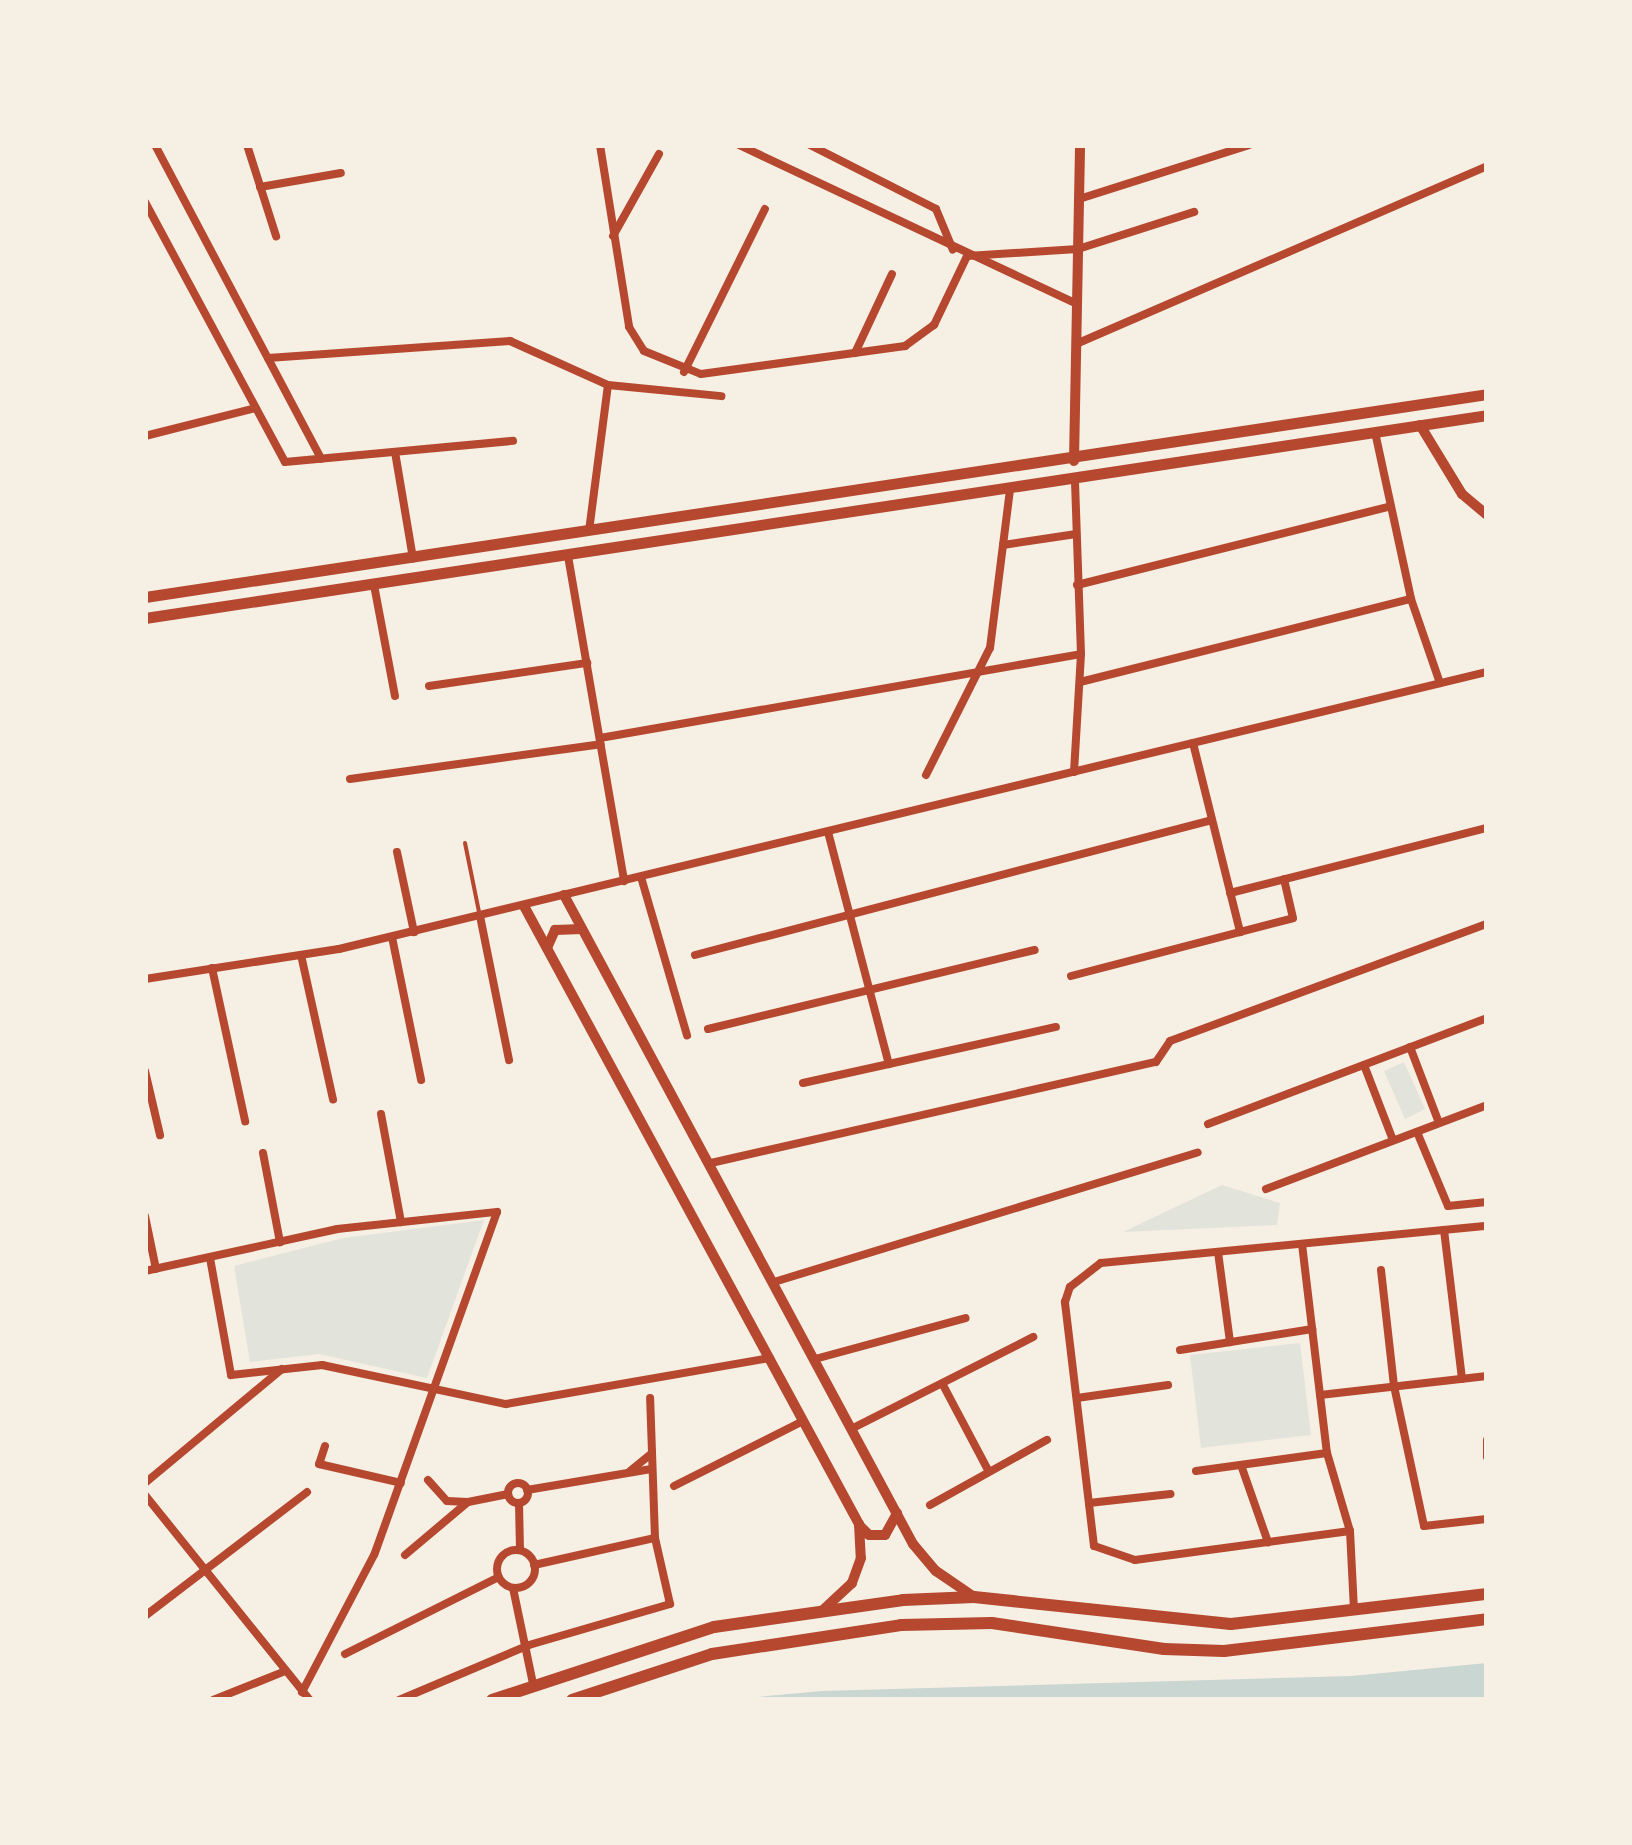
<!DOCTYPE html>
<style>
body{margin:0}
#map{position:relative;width:1632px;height:1845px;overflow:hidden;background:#f6efe4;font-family:Georgia,serif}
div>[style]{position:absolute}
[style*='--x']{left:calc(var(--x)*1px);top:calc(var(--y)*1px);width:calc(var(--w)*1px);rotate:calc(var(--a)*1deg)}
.green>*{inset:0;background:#e2e4dc}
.water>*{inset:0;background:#c9d6d2}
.service>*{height:4px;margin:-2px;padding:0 2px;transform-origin:2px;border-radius:2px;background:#b5482f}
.minor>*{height:8px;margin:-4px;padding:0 4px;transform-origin:4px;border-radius:4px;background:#b5482f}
.minor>.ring{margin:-4px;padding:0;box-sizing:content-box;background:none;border:8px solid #b5482f;border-radius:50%}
.tertiary>*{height:10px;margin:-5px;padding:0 5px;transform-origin:5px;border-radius:5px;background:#b5482f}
.secondary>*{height:11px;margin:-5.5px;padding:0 5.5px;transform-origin:5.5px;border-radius:5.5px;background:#b5482f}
.primary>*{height:12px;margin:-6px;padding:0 6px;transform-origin:6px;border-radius:6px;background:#b5482f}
span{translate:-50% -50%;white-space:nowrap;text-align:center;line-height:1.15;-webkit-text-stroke:10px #f6efe4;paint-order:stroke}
.frame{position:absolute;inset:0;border:148px solid #f6efe4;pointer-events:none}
</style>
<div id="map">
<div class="green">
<div style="clip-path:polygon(1404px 1062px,1425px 1109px,1405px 1119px,1384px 1071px)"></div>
<div style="clip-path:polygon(1222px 1185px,1280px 1203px,1277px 1225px,1123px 1232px)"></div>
<div style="clip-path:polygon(484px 1220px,427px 1378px,319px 1354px,250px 1362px,234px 1266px,343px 1238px)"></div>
<div style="clip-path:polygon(1300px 1343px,1311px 1435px,1201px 1448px,1190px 1355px)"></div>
</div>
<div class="water">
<div style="clip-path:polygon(1487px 1663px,1487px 1700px,725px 1700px,822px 1691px,1352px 1676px)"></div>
</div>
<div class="service">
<div style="--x:465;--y:843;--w:70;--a:78.5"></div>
</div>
<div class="minor">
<div style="--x:155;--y:145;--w:355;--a:62.1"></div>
<div style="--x:247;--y:145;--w:96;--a:72.3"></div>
<div style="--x:600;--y:145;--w:184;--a:80.9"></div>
<div style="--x:629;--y:327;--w:28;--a:58"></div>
<div style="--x:644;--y:351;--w:61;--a:22"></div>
<div style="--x:701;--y:374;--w:206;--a:-7.8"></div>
<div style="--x:905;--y:346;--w:36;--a:-36"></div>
<div style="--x:934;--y:325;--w:76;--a:-64.4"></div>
<div style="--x:967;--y:256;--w:111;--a:-3.6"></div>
<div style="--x:1078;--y:249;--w:122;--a:-17.7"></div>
<div style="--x:739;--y:145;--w:374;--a:25.2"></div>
<div style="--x:810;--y:145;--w:141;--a:26.9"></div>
<div style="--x:936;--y:209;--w:44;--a:67.5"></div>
<div style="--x:260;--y:187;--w:82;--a:-9.8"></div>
<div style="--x:1079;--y:199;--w:178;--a:-17.6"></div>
<div style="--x:145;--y:202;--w:295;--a:61.7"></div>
<div style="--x:285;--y:462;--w:229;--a:-5.3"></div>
<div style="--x:613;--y:236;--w:94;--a:-60.7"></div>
<div style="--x:1076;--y:344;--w:448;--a:-23.4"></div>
<div style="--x:855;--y:353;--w:87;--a:-64.9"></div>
<div style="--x:268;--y:358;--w:243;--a:-4"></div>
<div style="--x:510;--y:341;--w:107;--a:24.2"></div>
<div style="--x:684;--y:372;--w:182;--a:-63.6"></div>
<div style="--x:1375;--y:432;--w:171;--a:77.8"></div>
<div style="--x:1411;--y:599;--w:89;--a:71"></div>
<div style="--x:145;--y:436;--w:114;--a:-14.2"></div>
<div style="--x:395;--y:452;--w:108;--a:80.4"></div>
<div style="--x:589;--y:531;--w:147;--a:-82.6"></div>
<div style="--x:608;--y:385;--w:114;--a:5.6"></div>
<div style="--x:1003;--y:545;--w:74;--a:-8.6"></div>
<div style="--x:568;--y:556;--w:330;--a:80.2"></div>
<div style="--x:374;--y:585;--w:113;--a:79.3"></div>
<div style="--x:1077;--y:585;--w:321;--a:-14.1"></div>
<div style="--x:1080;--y:682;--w:341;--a:-14.1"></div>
<div style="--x:429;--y:686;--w:160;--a:-8.3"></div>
<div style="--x:600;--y:738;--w:488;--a:-9.9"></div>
<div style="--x:1193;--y:743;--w:195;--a:76"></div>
<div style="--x:1074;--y:772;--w:118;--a:-86.6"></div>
<div style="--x:1081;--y:654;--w:173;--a:-92"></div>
<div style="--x:926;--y:775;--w:142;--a:-63.3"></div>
<div style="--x:990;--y:648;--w:159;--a:-82.8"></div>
<div style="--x:350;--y:779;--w:253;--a:-7.9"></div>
<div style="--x:828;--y:832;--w:240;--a:75.3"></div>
<div style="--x:397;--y:852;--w:82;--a:78"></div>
<div style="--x:641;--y:877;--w:165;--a:73.8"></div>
<div style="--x:1230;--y:893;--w:265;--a:-14.2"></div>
<div style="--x:480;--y:916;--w:147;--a:78.6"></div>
<div style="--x:392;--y:937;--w:146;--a:78.5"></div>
<div style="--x:301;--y:955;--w:148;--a:77.5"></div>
<div style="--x:695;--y:955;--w:534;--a:-14.63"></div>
<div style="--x:212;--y:968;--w:157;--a:77.8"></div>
<div style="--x:1071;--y:976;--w:229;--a:-14.6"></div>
<div style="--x:1293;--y:918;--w:40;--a:-103"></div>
<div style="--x:145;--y:979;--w:196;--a:-8.8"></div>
<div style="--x:339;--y:949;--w:1181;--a:-13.57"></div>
<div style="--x:708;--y:1029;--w:336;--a:-13.6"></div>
<div style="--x:1410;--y:1047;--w:81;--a:69.1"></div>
<div style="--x:1364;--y:1065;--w:80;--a:68.9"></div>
<div style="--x:145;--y:1071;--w:66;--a:76.8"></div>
<div style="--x:803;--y:1083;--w:259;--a:-12.5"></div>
<div style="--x:381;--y:1114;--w:110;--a:79.5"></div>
<div style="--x:1208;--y:1124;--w:298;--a:-20.8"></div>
<div style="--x:1417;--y:1132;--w:80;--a:67.3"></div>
<div style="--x:1448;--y:1206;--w:39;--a:-6"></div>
<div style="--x:263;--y:1153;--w:91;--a:79.2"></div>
<div style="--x:711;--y:1163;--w:456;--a:-12.8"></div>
<div style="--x:1156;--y:1062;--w:25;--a:-56"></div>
<div style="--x:1170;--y:1041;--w:338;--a:-20.3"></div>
<div style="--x:1266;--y:1189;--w:236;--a:-20.8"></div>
<div style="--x:145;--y:1216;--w:54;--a:78.3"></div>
<div style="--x:1444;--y:1230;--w:150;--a:83.1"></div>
<div style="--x:1302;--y:1244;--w:210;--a:83.2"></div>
<div style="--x:1327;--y:1453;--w:81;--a:73.6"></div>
<div style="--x:1350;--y:1531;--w:80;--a:87.1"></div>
<div style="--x:1218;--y:1252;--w:91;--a:82.4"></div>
<div style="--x:210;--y:1258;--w:119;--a:79.8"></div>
<div style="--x:231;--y:1375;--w:92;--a:-6.3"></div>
<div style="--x:322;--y:1365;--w:188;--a:12"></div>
<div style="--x:506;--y:1404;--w:268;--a:-9.9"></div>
<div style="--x:1381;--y:1270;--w:117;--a:83.6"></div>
<div style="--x:1394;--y:1386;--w:143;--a:77.9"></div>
<div style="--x:1424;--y:1526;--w:63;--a:-6.3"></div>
<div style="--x:145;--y:1271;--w:197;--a:-12.3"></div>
<div style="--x:337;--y:1229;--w:161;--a:-6.1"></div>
<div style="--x:497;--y:1212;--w:364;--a:109.7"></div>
<div style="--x:374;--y:1555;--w:155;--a:117.7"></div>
<div style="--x:774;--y:1282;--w:443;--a:-17"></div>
<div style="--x:1180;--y:1350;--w:134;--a:-9"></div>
<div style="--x:815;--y:1359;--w:156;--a:-15.2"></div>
<div style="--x:943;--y:1385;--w:98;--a:62.1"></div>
<div style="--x:1320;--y:1395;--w:168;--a:-6.5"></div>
<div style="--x:1077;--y:1398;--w:92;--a:-8.1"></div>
<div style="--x:853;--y:1428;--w:202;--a:-26.8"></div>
<div style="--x:1487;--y:1440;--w:17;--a:90"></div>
<div style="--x:325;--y:1446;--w:19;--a:108"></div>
<div style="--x:319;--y:1464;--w:84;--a:13"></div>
<div style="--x:1241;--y:1465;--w:82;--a:70.7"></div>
<div style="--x:630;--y:1471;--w:28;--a:-39"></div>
<div style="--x:1196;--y:1471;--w:132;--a:-7.8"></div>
<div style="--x:428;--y:1480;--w:28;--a:48"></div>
<div style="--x:447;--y:1501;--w:21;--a:3"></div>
<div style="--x:145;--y:1483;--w:178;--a:-39.8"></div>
<div class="ring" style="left:508px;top:1483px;width:12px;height:12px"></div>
<div style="--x:674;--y:1486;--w:144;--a:-26.7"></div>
<div style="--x:527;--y:1490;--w:126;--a:-9.6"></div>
<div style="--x:145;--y:1495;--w:263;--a:51.2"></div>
<div style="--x:519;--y:1503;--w:47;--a:88.8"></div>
<div style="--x:1089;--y:1503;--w:82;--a:-6.3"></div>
<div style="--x:930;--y:1505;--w:134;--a:-29.1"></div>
<div style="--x:1350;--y:1531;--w:217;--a:172.3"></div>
<div style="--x:1135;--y:1560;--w:43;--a:-161.1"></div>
<div style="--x:1094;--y:1546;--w:246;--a:-96.8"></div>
<div style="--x:1065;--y:1302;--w:16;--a:-72"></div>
<div style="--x:1070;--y:1287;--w:39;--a:-38"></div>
<div style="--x:1101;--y:1263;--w:388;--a:-5.5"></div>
<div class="ring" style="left:497px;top:1550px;width:30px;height:30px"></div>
<div style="--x:405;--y:1555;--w:82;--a:-40.1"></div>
<div style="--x:468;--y:1502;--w:41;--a:-11.3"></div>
<div style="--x:534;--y:1565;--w:124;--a:-12.6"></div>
<div style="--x:513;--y:1588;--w:98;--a:78.2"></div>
<div style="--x:145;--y:1616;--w:204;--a:-37.4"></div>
<div style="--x:345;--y:1654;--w:172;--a:-26.6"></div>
<div style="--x:213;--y:1700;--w:75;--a:-21.8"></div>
<div style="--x:399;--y:1700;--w:141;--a:-22.9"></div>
<div style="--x:529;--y:1645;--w:147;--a:-16.2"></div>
<div style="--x:670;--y:1604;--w:68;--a:-102.8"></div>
<div style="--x:655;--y:1538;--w:140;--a:-92"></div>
</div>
<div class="tertiary">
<div style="--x:1420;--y:425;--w:81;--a:58.7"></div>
<div style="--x:1462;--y:494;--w:33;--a:40"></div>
<div style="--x:1074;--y:461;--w:316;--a:-88.9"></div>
<div style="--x:564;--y:895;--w:737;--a:61.73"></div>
<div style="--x:913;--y:1544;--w:35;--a:50"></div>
<div style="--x:936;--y:1571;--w:46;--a:34.4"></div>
<div style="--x:524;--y:906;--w:703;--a:61.54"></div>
<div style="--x:859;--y:1524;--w:34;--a:87"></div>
<div style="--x:861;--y:1558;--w:27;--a:110"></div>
<div style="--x:852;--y:1583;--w:41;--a:137"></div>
<div style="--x:547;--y:948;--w:20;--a:-66"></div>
<div style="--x:555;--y:930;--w:27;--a:-2"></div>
<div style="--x:859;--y:1525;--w:14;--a:45"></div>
<div style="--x:869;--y:1535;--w:16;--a:0"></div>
<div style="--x:885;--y:1535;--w:25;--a:-61"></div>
</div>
<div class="secondary">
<div style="--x:145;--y:597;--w:1357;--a:-8.6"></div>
<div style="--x:145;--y:618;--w:1357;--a:-8.6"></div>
</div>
<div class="primary">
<div style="--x:492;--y:1700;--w:234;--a:-18.2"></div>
<div style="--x:714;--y:1627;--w:191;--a:-8.1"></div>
<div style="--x:903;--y:1600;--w:71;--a:-2.4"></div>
<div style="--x:974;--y:1597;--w:258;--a:6"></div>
<div style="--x:1231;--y:1624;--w:258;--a:-6.7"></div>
<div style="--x:572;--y:1700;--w:147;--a:-18.2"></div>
<div style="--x:712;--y:1654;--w:191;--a:-8.7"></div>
<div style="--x:901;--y:1625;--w:91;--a:-1.3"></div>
<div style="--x:992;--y:1623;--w:174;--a:8.6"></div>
<div style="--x:1164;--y:1649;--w:60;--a:1.9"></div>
<div style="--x:1224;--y:1651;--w:265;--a:-6.9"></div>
</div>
<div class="frame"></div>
</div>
